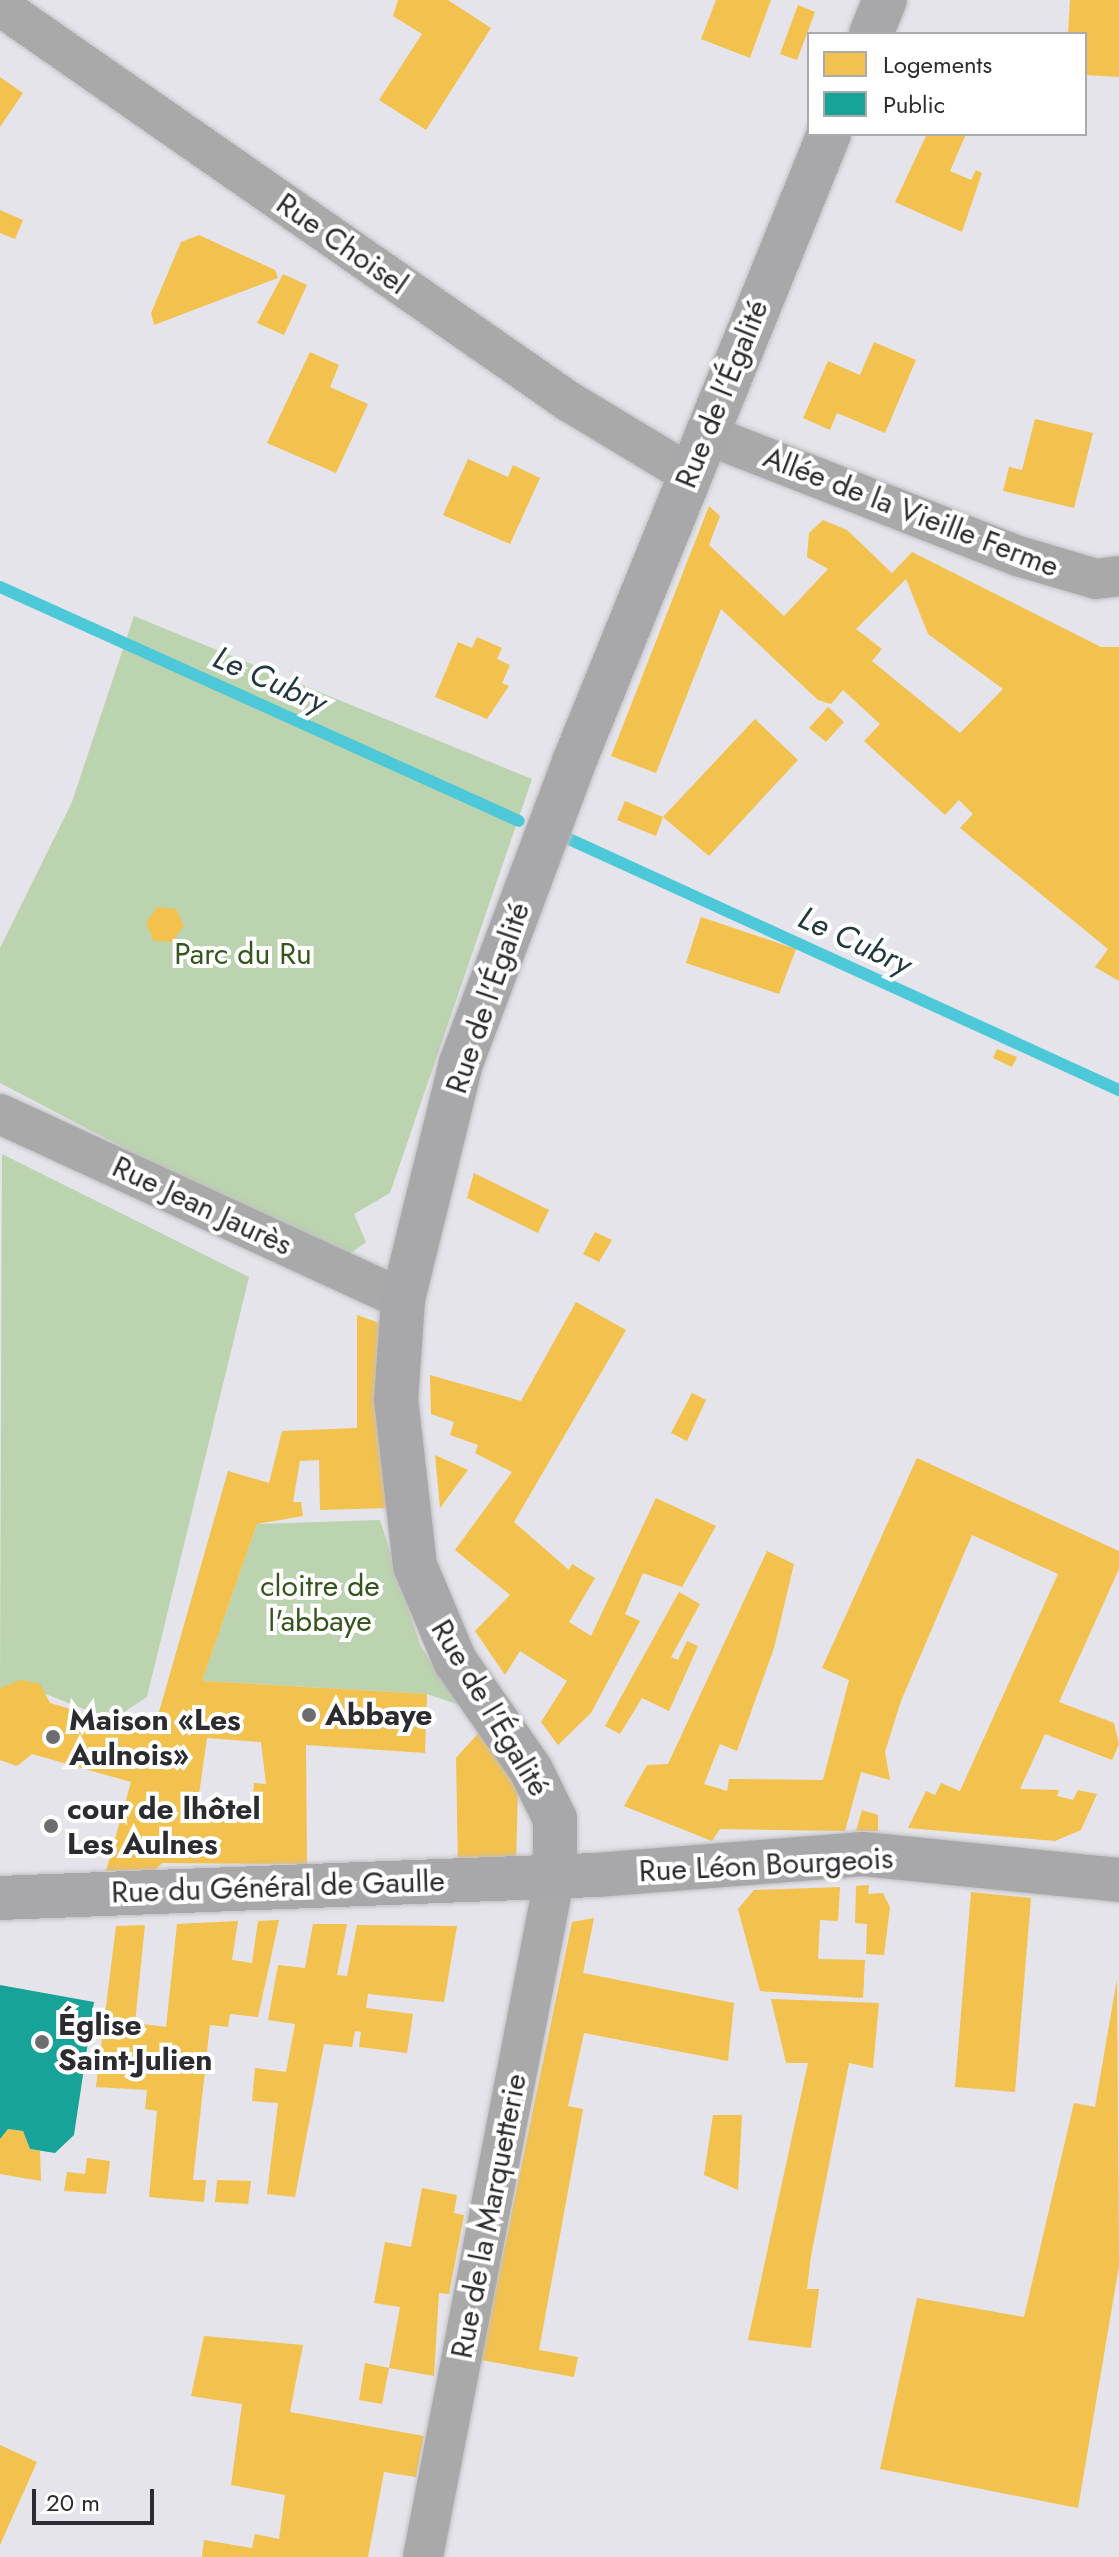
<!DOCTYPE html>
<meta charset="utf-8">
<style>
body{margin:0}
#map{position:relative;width:1119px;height:2557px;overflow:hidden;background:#e5e4ea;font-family:Jost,sans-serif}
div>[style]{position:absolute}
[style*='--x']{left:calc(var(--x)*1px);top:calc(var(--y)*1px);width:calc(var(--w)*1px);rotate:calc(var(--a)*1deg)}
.green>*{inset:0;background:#bbd3ae}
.homes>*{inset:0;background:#f2c14e}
.public>*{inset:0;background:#17a398}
.stream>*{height:12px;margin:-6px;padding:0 6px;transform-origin:6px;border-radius:6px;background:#4cc8d8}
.roads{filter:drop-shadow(0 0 2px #c1c0c4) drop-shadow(0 0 2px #c1c0c4)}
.street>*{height:40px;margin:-20px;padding:0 20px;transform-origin:20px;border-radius:20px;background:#a9a9aa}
.secondary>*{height:44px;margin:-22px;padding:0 22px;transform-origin:22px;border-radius:22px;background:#a8a8aa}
.dots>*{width:22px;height:22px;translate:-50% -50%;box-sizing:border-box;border:4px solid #fff;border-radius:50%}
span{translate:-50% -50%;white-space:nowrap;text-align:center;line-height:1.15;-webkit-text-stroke:8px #fff;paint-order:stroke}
.street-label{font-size:30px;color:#2c2c30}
.park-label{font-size:30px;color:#34551c}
.poi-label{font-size:30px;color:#2c2c30;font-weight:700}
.left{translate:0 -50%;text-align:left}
.water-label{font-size:32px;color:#21393d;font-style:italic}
.legend{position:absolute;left:807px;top:32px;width:280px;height:104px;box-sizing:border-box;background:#fff;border:2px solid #ababac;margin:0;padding:10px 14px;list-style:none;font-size:24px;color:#2c2c30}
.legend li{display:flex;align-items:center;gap:16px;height:40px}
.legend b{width:40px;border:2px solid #ababac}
.scale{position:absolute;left:32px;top:2489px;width:122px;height:36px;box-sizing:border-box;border:4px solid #2c2c30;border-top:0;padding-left:10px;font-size:24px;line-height:28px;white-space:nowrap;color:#2c2c30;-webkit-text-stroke:6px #fff;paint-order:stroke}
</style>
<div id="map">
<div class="green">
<div style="clip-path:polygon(134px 616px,532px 779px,390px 1193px,354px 1214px,366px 1242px,354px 1251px,333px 1257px,0 1083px,0 948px,72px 802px)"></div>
<div style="clip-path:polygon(2px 1154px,249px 1277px,147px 1697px,112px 1720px,20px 1684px,0 1688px)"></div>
<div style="clip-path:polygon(380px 1520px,420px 1645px,459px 1705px,427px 1694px,202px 1681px,257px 1524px)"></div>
</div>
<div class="homes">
<div style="clip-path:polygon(398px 0,448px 0,491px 28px,426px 130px,379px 100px,422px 34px,393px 16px)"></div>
<div style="clip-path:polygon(716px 0,771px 0,750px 58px,701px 39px)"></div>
<div style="clip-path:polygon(1070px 0,1119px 0,1119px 77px,1085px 75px,1085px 34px,1068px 34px)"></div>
<div style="clip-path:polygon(798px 5px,815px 12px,797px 60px,780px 54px)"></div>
<div style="clip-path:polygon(0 77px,23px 93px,0 127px)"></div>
<div style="clip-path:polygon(927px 134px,966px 134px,950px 171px,971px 180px,976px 170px,982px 173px,962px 232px,895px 202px)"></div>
<div style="clip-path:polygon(0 210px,23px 220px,15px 239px,0 233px)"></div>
<div style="clip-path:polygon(199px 235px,275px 270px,278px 278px,154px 325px,151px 313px,181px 242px)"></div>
<div style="clip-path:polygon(283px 274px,307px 285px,284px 335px,257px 323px)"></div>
<div style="clip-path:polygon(874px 342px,916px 360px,885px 433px,837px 413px,830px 430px,803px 418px,828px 361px,860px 375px)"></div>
<div style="clip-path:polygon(310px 352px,339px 365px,330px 387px,368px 404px,336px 473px,267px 443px)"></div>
<div style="clip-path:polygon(1035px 419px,1093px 433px,1074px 508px,1003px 491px,1009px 467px,1022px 470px)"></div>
<div style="clip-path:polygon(468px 459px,508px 477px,513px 465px,540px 478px,510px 544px,443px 515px)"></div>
<div style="clip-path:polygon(evenodd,709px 506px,720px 516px,709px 545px,784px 616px,828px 569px,807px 557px,809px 533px,823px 520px,847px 530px,892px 573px,912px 552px,1101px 647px,1119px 647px,1119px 981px,1095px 967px,1108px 949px,960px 828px,973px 814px,959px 800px,945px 815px,864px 741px,880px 724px,843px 690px,831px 704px,818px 700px,721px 609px,656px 773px,611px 756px,709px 506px,906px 579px,928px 634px,1003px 689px,960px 733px,872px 661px,882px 649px,856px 629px,906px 579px)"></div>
<div style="clip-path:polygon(477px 637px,502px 648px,497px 659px,510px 665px,502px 683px,509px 686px,487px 719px,435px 697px,458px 642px,472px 648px)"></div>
<div style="clip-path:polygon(828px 707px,844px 722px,826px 742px,809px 728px)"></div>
<div style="clip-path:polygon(755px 719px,798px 760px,709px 856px,663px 817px,656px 836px,617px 820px,625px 801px,663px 817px)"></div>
<div style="clip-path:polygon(157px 907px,176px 909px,184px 926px,172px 942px,154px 941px,146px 923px)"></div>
<div style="clip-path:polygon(701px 917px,796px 949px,779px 994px,686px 963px)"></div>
<div style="clip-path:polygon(997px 1049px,1017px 1057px,1012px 1067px,993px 1058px)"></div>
<div style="clip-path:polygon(474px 1173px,549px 1210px,538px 1233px,467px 1198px)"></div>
<div style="clip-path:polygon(595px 1232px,612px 1240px,599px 1262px,583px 1254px)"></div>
<div style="clip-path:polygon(576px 1302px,626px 1330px,514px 1522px,569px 1570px,572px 1564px,595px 1578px,569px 1622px,591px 1636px,656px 1498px,716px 1526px,682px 1587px,643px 1573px,625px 1614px,640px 1621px,591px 1713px,558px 1745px,541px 1722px,567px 1681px,520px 1651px,505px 1675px,475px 1631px,510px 1595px,455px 1550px,512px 1472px,475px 1453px,478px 1445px,450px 1435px,454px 1422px,431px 1414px,430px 1375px,521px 1401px)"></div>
<div style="clip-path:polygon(evenodd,357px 1315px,382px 1324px,389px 1508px,320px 1510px,319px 1460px,300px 1461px,293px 1502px,301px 1502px,303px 1516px,257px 1524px,202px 1681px,427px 1694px,425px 1753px,306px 1745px,307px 1864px,162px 1863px,155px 1870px,106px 1871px,131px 1782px,32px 1754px,17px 1766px,0 1760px,0 1688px,21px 1680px,40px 1684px,50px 1703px,153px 1733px,228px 1471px,269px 1483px,282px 1431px,357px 1428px,357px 1315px,207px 1738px,261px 1742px,266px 1784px,254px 1783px,252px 1802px,198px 1801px,207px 1738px)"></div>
<div style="clip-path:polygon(692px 1393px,706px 1400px,687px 1441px,671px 1433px)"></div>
<div style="clip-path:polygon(435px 1455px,468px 1470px,440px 1508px)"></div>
<div style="clip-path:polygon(917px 1458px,1119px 1551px,1119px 1569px,1059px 1702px,1114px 1723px,1119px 1744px,1112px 1760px,1045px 1734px,1020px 1789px,1059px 1790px,1057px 1796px,1073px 1800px,1078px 1790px,1097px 1794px,1081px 1830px,1055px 1841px,908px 1828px,926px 1791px,935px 1795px,941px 1783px,960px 1791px,1058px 1574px,972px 1535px,901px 1701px,885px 1752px,890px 1780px,861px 1772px,845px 1831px,720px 1829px,712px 1841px,624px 1806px,647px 1765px,668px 1764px,767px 1551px,794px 1564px,774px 1648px,737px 1751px,720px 1744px,704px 1784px,727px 1791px,729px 1779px,823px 1780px,849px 1680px,822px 1668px)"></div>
<div style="clip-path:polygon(679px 1592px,700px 1604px,671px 1657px,678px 1660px,687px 1641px,698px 1646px,669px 1711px,642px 1698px,620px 1734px,605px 1726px)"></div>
<div style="clip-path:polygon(481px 1730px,518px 1782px,516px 1865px,458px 1865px,456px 1758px)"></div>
<div style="clip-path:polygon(862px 1810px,878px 1815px,878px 1831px,856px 1831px)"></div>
<div style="clip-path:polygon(869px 1885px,868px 1894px,883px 1893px,890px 1907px,884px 1955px,866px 1954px,867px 1924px,855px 1923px,856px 1886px)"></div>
<div style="clip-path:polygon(840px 1887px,838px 1921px,820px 1920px,818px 1959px,865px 1960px,863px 1998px,760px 1991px,738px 1909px,754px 1890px)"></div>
<div style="clip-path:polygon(971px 1892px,1031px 1898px,1015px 2092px,955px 2087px)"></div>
<div style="clip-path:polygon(594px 1918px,583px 1973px,734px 2003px,728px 2061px,584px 2033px,568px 2106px,583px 2109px,539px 2350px,578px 2357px,574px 2377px,481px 2360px,572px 1922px)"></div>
<div style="clip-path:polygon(279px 1920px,258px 2017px,230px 2014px,228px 2027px,210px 2025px,193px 2180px,206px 2180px,204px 2202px,149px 2197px,157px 2111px,145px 2109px,147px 2090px,96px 2087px,116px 1926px,145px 1925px,135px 2023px,166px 2027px,177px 1924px,238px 1921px,232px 1960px,252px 1963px,258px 1921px)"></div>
<div style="clip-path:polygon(313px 1924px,347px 1924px,337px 1975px,347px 1976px,357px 1925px,457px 1926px,444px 2002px,368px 1994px,366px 2008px,413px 2014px,407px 2053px,359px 2047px,361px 2032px,355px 2031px,352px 2047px,324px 2044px,295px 2197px,267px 2194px,278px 2103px,252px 2101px,255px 2068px,286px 2072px,295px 2024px,268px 2020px,278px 1965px,305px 1968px)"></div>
<div style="clip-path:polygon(1117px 1979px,1119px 2266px,1078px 2508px,880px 2469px,917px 2298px,1024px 2317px,1074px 2103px,1095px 2107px)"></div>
<div style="clip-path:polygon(771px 1999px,879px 2003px,873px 2068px,849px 2063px,811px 2256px,807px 2289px,819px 2289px,811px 2348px,748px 2340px,808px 2063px,786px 2063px)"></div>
<div style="clip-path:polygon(713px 2115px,742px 2115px,738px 2190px,704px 2175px)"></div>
<div style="clip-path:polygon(8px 2129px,23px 2131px,30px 2149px,40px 2151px,41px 2181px,0 2174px,0 2139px)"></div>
<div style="clip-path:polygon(87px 2158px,110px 2161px,106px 2194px,64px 2191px,67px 2172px,85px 2174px)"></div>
<div style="clip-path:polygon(217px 2180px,251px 2181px,248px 2204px,215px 2202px)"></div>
<div style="clip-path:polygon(422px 2188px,457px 2195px,454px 2213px,464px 2215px,449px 2294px,439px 2293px,434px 2376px,389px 2368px,382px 2404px,359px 2400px,365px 2363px,389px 2368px,400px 2307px,374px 2303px,385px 2242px,411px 2247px)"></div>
<div style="clip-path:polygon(204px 2336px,303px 2345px,290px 2412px,424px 2436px,416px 2477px,384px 2472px,368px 2557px,202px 2557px,204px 2540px,252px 2548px,255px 2534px,279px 2539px,285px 2495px,231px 2485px,242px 2404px,191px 2396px)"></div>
<div style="clip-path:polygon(0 2445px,37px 2462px,0 2545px)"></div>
</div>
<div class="public">
<div style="clip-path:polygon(0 1985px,94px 2002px,74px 2135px,55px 2153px,30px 2149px,23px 2131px,8px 2129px,0 2139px)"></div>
</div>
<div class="stream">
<div style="--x:0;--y:587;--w:569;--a:24.27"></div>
<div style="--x:569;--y:839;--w:605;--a:24.53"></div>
</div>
<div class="roads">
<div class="street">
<div style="--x:0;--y:6;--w:692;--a:34.82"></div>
<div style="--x:568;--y:401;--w:141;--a:31.1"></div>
<div style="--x:705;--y:434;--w:336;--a:21.3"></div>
<div style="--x:1018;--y:556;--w:81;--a:16.4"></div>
<div style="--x:1096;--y:579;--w:23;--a:-7"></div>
<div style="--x:0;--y:1114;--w:443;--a:24.7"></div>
<div style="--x:423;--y:2557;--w:695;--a:-79.05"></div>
</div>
<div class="secondary">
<div style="--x:871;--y:34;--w:37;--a:-68"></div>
<div style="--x:555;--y:1875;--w:56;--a:-90"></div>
<div style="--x:555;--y:1819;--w:55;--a:-116.1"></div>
<div style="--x:531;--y:1770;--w:133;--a:-124.9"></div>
<div style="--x:455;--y:1661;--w:103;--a:-112.8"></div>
<div style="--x:415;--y:1566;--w:167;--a:-96.5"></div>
<div style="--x:396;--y:1400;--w:101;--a:-86"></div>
<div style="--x:403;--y:1299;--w:243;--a:-76.2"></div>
<div style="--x:461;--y:1063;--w:322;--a:-69.4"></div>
<div style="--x:574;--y:762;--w:678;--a:-67.9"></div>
<div style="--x:0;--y:1898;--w:596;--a:-2.21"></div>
<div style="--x:596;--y:1875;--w:268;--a:-4.5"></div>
<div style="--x:863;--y:1854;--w:257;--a:5.8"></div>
</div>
</div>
<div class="dots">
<div style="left:309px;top:1715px;background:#6d6c71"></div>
<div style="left:53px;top:1737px;background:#6d6c71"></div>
<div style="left:51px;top:1826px;background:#6d6c71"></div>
<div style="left:42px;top:2042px;background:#6d6c71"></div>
</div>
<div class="street-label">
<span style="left:342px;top:244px;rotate:35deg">Rue Choisel</span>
<span style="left:722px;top:394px;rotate:-68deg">Rue de l'Égalité</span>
<span style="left:911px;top:512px;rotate:21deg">Allée de la Vieille Ferme</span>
<span style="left:488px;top:998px;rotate:-71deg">Rue de l'Égalité</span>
<span style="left:202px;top:1206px;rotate:25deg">Rue Jean Jaurès</span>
<span style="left:490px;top:1708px;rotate:59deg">Rue de l'Égalité</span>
<span style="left:766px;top:1865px;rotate:-3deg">Rue Léon Bourgeois</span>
<span style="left:278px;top:1887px;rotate:-2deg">Rue du Général de Gaulle</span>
<span style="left:489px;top:2216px;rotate:-79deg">Rue de la Marquetterie</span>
</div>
<div class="park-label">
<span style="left:243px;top:954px">Parc du Ru</span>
<span style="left:320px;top:1603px">cloitre de<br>l'abbaye</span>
</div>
<div class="poi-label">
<span class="left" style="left:325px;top:1715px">Abbaye</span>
<span class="left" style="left:69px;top:1737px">Maison «Les<br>Aulnois»</span>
<span class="left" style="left:67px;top:1826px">cour de lhôtel<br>Les Aulnes</span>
<span class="left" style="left:58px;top:2042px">Église<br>Saint-Julien</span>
</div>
<div class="water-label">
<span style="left:270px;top:680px;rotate:24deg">Le Cubry</span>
<span style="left:855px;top:941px;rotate:25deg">Le Cubry</span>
</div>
<ul class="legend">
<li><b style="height:22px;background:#f2c14e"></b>Logements</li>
<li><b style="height:22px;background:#17a398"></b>Public</li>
</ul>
<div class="scale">20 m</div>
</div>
